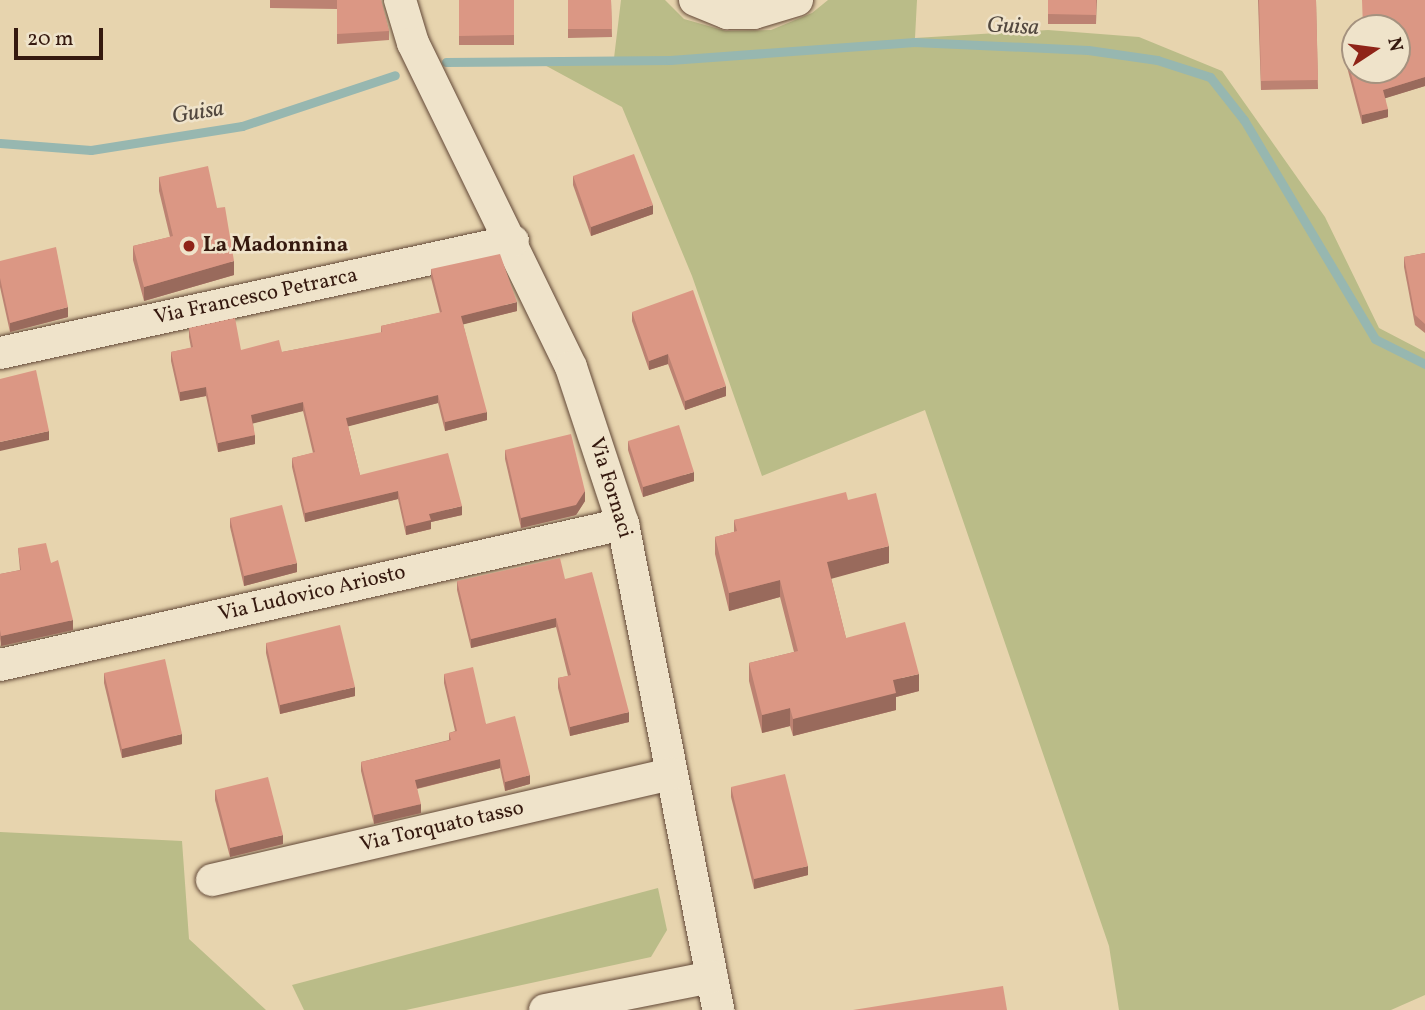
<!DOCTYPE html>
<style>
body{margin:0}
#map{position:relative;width:1425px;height:1010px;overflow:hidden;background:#e7d4ae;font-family:Vollkorn,serif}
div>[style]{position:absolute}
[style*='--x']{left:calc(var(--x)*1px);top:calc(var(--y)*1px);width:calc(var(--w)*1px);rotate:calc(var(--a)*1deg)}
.green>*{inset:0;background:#babc88}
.stream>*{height:9px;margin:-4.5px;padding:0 4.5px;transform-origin:4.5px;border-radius:4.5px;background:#97b7b0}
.roads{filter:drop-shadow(0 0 2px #624837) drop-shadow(0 0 2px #624837)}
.minor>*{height:32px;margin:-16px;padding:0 16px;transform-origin:16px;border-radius:16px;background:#efe3ca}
.wall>*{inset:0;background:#bc8272}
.shaded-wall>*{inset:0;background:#996a5c}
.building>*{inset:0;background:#db9784}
.dots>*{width:19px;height:19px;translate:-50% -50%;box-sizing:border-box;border:4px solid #efe3ca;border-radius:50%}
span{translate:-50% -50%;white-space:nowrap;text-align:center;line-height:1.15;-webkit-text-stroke:5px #efe3ca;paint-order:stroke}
.poi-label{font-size:21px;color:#35190f;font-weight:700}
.left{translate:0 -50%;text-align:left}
.street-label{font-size:21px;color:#35190f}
.water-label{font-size:23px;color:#52483f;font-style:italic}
.north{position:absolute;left:1341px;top:14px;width:70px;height:70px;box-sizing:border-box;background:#efe3ca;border:2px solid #a5927f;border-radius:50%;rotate:77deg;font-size:19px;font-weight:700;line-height:28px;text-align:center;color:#35190f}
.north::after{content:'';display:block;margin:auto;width:24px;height:32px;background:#8f2418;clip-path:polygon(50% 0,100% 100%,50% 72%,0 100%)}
.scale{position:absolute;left:14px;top:28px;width:89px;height:32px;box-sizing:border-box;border:4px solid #35190f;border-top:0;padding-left:9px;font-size:21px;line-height:24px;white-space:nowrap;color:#35190f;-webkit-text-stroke:5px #efe3ca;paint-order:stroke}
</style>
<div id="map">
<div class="green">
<div style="clip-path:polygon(621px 0,665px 0,684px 19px,726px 31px,771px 30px,812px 13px,828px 0,917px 0,915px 38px,1048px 30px,1139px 37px,1222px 71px,1325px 217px,1379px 328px,1425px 352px,1425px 995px,1391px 1010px,1119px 1010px,1109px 946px,925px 410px,762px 476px,692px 276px,622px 107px,539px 62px,614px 58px)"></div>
<div style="clip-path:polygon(0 832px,182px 841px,189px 939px,266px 1010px,0 1010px)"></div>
<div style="clip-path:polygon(658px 888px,667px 930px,651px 957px,406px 1010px,304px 1010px,292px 985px)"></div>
</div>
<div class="stream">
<div style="--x:446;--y:62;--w:224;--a:-0.5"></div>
<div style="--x:670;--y:60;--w:245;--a:-4.2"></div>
<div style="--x:914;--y:42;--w:174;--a:2.6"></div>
<div style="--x:1088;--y:50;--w:70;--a:8.2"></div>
<div style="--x:1157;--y:60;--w:56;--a:17.8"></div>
<div style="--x:1210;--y:77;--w:55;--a:51.7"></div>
<div style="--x:1244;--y:120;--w:255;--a:59.1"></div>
<div style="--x:1375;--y:339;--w:56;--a:26.6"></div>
<div style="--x:0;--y:143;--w:91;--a:4.4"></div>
<div style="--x:91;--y:150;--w:153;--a:-9"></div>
<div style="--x:242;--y:126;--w:161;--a:-18.4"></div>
</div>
<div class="roads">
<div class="minor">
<div style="--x:400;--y:0;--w:45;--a:73.2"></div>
<div style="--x:413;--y:43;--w:360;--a:64"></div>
<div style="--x:571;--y:367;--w:165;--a:71.7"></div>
<div style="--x:623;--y:524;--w:495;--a:78.9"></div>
<div style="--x:695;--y:0;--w:35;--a:22"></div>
<div style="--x:727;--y:13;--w:27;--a:0"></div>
<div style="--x:754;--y:13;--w:45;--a:-16.8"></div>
<div style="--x:0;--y:353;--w:525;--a:-12.32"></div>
<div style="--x:0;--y:665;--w:639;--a:-12.75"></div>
<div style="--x:212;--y:880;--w:471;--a:-13"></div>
<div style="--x:545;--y:1010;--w:170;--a:-11.2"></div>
</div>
</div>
<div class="wall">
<div style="clip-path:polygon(270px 0,381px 0,389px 31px,389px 40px,337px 44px,337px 9px,270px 8px)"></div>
<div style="clip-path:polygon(459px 0,514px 0,514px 45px,459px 45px)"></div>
<div style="clip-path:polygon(568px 0,611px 0,612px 37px,568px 38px)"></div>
<div style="clip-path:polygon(1048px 0,1097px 0,1096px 24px,1048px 24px)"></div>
<div style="clip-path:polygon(1258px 0,1316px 0,1318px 89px,1261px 90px)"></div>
<div style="clip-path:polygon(1425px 0,1425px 86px,1385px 98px,1388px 117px,1362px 124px,1347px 67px,1347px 59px,1355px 70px)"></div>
<div style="clip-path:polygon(573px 176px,653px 214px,591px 236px,573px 185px)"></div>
<div style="clip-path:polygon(159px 177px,217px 208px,234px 275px,144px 301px,133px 260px,133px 246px,170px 237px,159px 191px)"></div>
<div style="clip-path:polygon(1425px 253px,1425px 333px,1415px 325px,1404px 267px,1404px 257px)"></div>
<div style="clip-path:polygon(0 261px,68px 317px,10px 332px,0 287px)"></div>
<div style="clip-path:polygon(431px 269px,517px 311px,463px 324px,487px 420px,445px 431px,438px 403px,348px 426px,360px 475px,462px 515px,431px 522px,431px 529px,406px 535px,398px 499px,305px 522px,292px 467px,292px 458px,313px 453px,303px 411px,253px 423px,255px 444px,218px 452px,206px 396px,180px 401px,171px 361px,171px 352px,191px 348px,189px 337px,189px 328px,241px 350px,282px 352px,381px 333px,381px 326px,440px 313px,431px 278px)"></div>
<div style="clip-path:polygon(632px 312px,726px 396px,685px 410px,668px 364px,649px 370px,632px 321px)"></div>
<div style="clip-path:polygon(628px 441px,694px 481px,643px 497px,628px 450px)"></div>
<div style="clip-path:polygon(505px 450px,585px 501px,576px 515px,521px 528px,505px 459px)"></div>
<div style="clip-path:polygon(848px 500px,889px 563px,831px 578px,846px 638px,919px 691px,896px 697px,896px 710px,793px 736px,790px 726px,762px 733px,749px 681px,749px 663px,794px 652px,780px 597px,729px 611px,715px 554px,715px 537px,734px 532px,734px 520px)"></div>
<div style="clip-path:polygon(230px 518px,297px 572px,244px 586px,230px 527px)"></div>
<div style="clip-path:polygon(18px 548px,51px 563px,73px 630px,1px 646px,0 639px,0 574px,20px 570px)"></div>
<div style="clip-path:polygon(565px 579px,629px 722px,570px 736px,558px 688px,558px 678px,568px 676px,556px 627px,471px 648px,457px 590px,457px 581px)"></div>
<div style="clip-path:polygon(266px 643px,355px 696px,280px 714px,266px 653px)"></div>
<div style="clip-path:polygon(104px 673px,182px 744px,122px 758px,104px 683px)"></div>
<div style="clip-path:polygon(444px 674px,486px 724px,530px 784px,505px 791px,500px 768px,417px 789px,421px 813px,374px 824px,361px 771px,361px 762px,449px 740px,449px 733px,455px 731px,444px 683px)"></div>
<div style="clip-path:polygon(731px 787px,808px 875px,754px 889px,731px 797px)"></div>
<div style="clip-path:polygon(215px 790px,283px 844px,230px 857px,215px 800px)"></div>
</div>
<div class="shaded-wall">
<div style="clip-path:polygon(1425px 77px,1425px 86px,1383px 99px,1383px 90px)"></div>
<div style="clip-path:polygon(1388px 109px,1388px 117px,1362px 124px,1362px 115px)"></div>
<div style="clip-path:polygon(653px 205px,653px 214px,591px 236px,591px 227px)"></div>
<div style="clip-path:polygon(234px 261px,234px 275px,144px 301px,144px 287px)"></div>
<div style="clip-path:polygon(517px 302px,517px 311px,461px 325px,461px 316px)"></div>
<div style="clip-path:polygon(68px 307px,68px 317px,10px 332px,10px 323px)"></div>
<div style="clip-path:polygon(668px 354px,668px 364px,649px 370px,649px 361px)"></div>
<div style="clip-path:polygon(726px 386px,726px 396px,685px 410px,685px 401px)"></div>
<div style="clip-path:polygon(206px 387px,206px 396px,180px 401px,180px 392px)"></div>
<div style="clip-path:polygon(438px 395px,438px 403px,346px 427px,346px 418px)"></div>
<div style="clip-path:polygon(303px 402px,303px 411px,251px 424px,251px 415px)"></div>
<div style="clip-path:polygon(487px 412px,487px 420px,445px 431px,445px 422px)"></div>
<div style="clip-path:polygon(49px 431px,49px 440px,0 451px,0 442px)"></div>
<div style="clip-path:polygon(255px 435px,255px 444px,218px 452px,218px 443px)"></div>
<div style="clip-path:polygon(694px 472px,694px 481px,643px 497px,643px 487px)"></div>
<div style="clip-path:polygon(398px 491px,398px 499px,305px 522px,305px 513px)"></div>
<div style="clip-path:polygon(585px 491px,585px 501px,576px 515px,521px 528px,521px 518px)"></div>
<div style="clip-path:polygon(462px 506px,462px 515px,431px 522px,431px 529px,406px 535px,406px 526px,429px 514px)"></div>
<div style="clip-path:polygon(889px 546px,889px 563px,827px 580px,827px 562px)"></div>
<div style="clip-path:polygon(297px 563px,297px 572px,244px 586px,244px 576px)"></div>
<div style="clip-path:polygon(780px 580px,780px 597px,729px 611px,729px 593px)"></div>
<div style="clip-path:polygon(556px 618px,556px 627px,471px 648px,471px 639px)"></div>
<div style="clip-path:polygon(73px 620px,73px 630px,1px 646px,1px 636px)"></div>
<div style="clip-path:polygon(919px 674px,919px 691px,896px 697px,896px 710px,793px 736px,793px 719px,893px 680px)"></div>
<div style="clip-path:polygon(355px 687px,355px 696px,280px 714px,280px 705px)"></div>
<div style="clip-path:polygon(790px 708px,790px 726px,762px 733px,762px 715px)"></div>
<div style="clip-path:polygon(629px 712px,629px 722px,570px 736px,570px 727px)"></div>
<div style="clip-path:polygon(182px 734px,182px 744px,122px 758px,122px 749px)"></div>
<div style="clip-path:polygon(500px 759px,500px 768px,415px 789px,415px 780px)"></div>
<div style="clip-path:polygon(530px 775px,530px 784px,505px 791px,505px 782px)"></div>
<div style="clip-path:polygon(421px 804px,421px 813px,374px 824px,374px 815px)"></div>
<div style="clip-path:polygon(283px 835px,283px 844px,230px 857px,230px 848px)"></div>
<div style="clip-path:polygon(808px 866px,808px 875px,754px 889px,754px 879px)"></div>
</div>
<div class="building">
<div style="clip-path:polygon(334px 0,381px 0,389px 31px,337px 34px,337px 0)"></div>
<div style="clip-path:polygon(459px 0,514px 0,514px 35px,459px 36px)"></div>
<div style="clip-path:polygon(568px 0,611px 0,612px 29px,568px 29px)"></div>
<div style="clip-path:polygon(1048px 0,1096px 0,1096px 15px,1048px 14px)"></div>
<div style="clip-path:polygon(1259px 0,1316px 0,1318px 80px,1261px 81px)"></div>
<div style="clip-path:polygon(1362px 0,1425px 0,1425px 77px,1383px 90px,1388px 109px,1362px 115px,1347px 59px,1355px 58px,1355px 70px,1397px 70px,1397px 28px,1363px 28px)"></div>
<div style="clip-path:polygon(634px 154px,653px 205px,591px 227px,573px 176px)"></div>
<div style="clip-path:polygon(208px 166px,217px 208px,225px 207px,234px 261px,144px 287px,133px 246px,173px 236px,159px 177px)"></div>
<div style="clip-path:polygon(56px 247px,68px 307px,10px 323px,0 278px,0 261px)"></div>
<div style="clip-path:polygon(1425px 253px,1425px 324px,1415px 315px,1404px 257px)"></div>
<div style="clip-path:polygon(500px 254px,517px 302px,461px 316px,487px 412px,445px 422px,438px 395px,346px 418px,360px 475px,448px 453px,462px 506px,429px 514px,431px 520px,406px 526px,398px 491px,305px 513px,292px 458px,315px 452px,303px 402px,251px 415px,255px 435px,218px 443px,206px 387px,180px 392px,171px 352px,193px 347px,189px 328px,235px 318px,241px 350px,279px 340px,282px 352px,382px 332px,381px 326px,442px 312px,431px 269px)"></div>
<div style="clip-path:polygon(693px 290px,726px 386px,685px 401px,668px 354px,649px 361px,632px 312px)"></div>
<div style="clip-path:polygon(36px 370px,49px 431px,0 442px,0 379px)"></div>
<div style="clip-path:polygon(679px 425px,694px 472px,643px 487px,628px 441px)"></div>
<div style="clip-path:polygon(571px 434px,585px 491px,576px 505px,521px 518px,505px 450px)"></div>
<div style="clip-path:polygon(846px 492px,848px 500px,876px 493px,889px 546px,827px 562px,846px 638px,905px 622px,919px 674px,893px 680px,896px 693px,793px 719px,790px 708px,762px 715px,749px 663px,798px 651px,780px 580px,729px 593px,715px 537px,737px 531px,734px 520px)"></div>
<div style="clip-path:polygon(282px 505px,297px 563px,244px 576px,230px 518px)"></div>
<div style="clip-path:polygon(46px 543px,51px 563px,58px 560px,73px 620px,1px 636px,0 630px,0 574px,21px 570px,18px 548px)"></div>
<div style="clip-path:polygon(560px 558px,565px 579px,592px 572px,629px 712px,570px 727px,558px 678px,571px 675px,556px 618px,471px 639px,457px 581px)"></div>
<div style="clip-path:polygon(340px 625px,355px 687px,280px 705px,266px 643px)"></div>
<div style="clip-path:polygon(165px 659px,182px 734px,122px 749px,104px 673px)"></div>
<div style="clip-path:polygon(473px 667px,486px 724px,515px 716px,530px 775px,505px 782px,500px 759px,415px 780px,421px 804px,374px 815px,361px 762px,451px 740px,449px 733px,457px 731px,444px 674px)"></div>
<div style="clip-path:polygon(785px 774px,808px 866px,754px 879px,731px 787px)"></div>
<div style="clip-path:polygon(268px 777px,283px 835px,230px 848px,215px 790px)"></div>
<div style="clip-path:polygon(1003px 986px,1007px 1010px,853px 1010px)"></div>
</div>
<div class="dots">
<div style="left:189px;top:246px;background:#8f2418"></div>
</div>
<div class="poi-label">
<span class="left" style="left:203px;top:246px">La Madonnina</span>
</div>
<div class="street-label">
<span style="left:256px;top:297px;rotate:-12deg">Via Francesco Petrarca</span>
<span style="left:610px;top:488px;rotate:73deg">Via Fornaci</span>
<span style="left:312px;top:594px;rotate:-13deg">Via Ludovico Ariosto</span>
<span style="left:442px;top:827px;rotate:-13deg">Via Torquato tasso</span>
</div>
<div class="water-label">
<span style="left:1013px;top:27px;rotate:3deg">Guisa</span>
<span style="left:198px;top:113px;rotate:-9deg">Guisa</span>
</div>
<div class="north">N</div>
<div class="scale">20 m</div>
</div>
